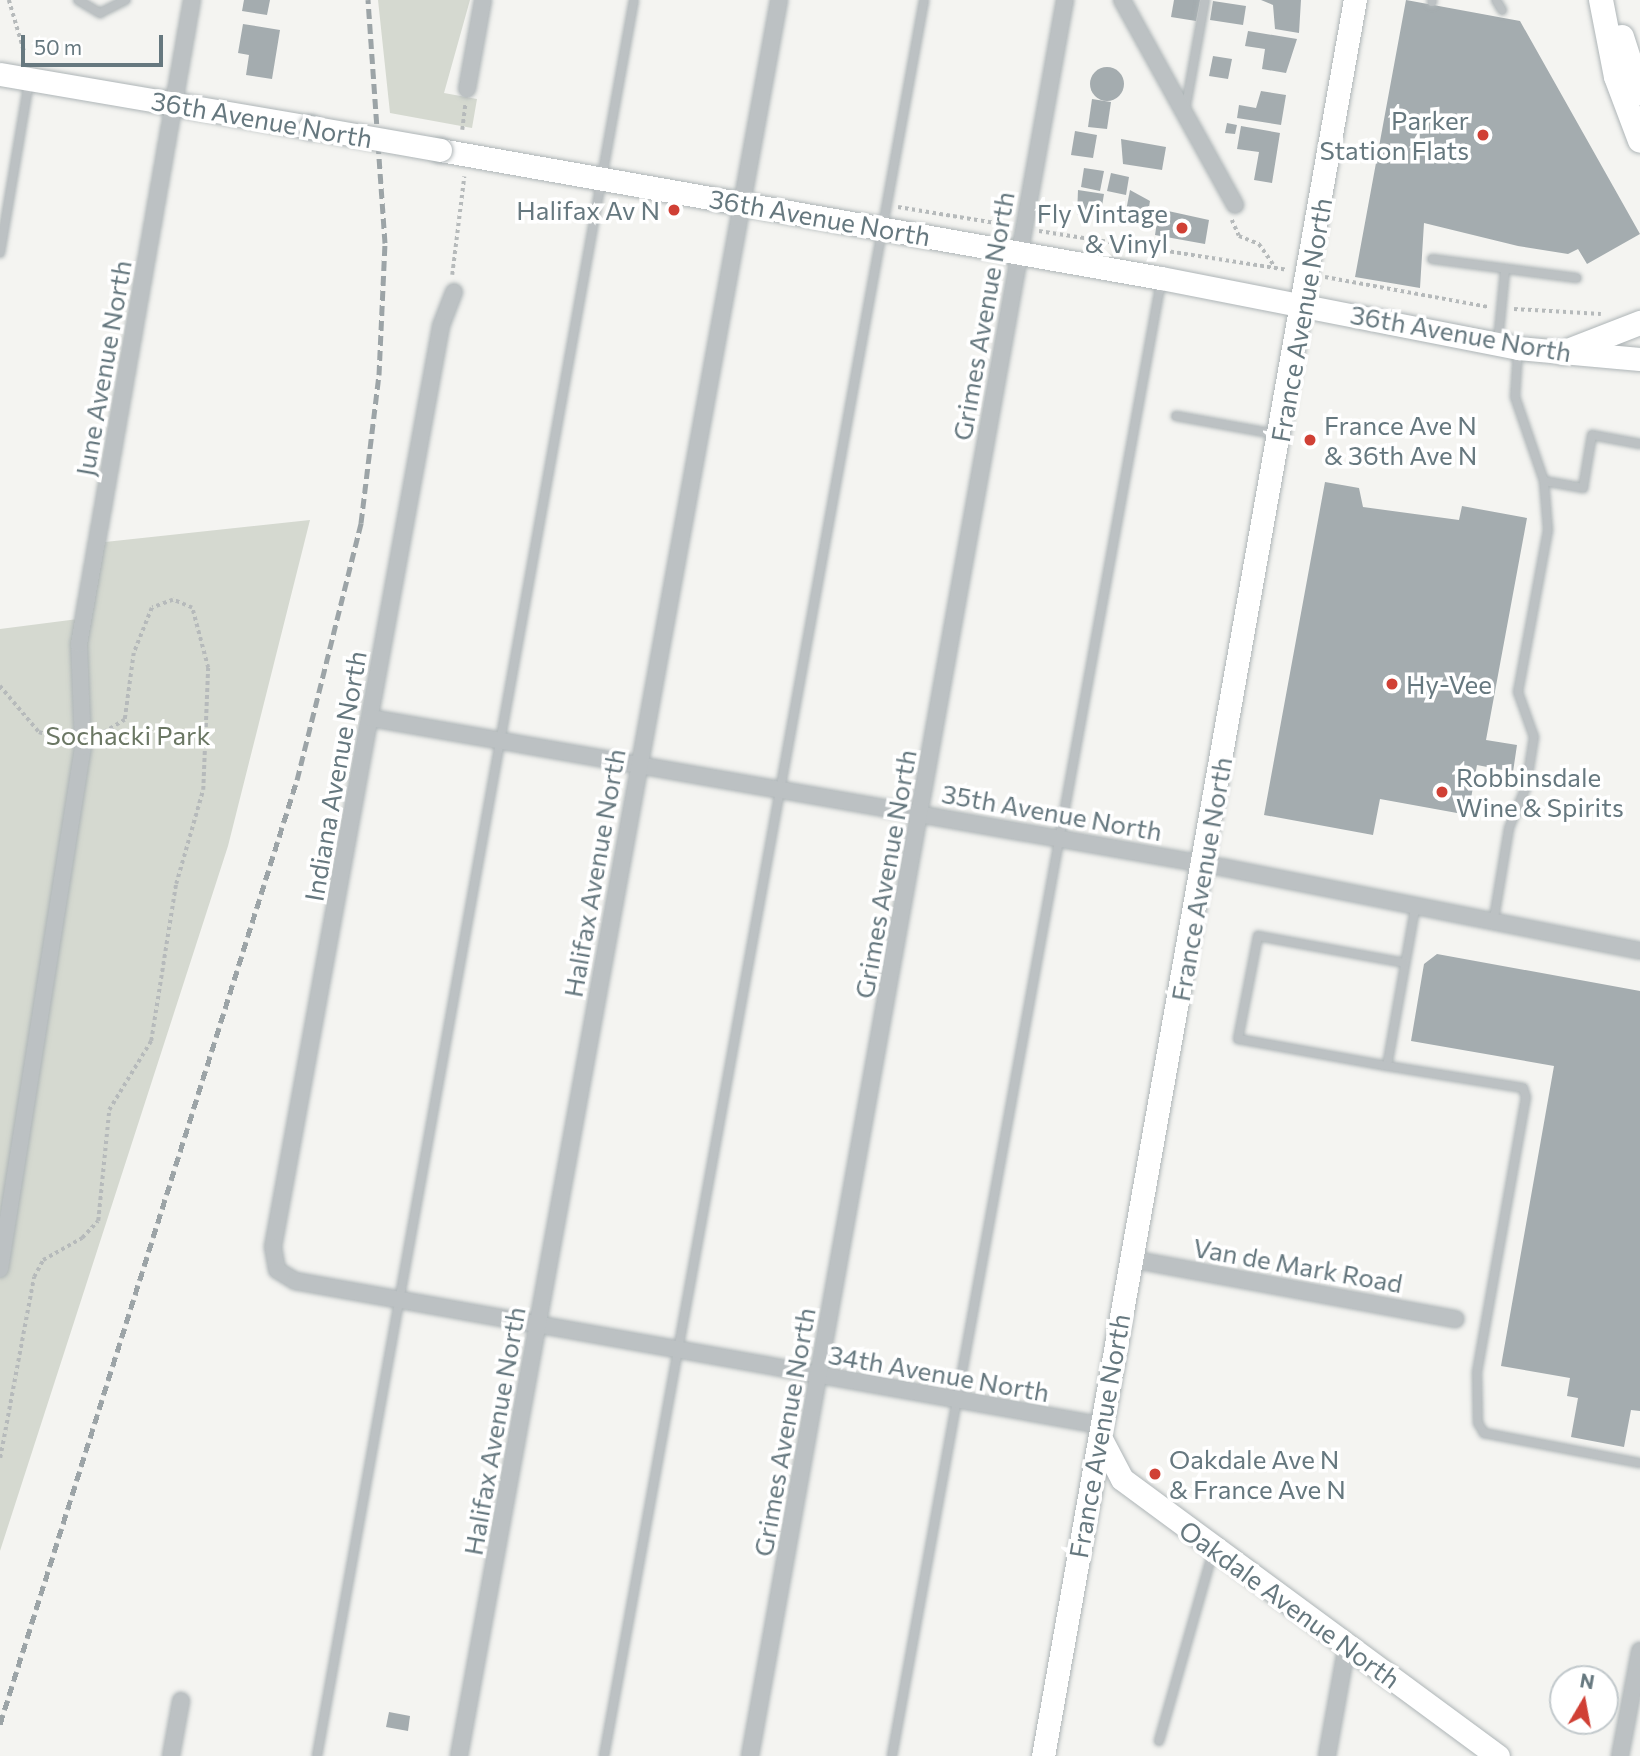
<!DOCTYPE html>
<style>
body{margin:0}
#map{position:relative;width:1640px;height:1756px;overflow:hidden;background:#f4f4f1;font-family:Commissioner,sans-serif}
div>[style]{position:absolute}
[style*='--x']{left:calc(var(--x)*1px);top:calc(var(--y)*1px);width:calc(var(--w)*1px);rotate:calc(var(--a)*1deg)}
.green>*{inset:0;background:#d5d9d0}
.building>*{inset:0;background:#a4acaf}
.round{border-radius:50%}
.path>*{height:3.5px;margin-top:-1.75px;transform-origin:0;background:repeating-linear-gradient(90deg,#b6babb 0 3.5px,transparent 0 7px)}
.roads{filter:drop-shadow(0 0 2px #aeb5b7) drop-shadow(0 0 2px #aeb5b7)}
.lane>*{height:8px;margin:-4px;padding:0 4px;transform-origin:4px;border-radius:4px;background:#bcc1c3}
.street>*{height:16px;margin:-8px;padding:0 8px;transform-origin:8px;border-radius:8px;background:#bcc1c3}
.secondary>*{height:23px;margin:-11.5px;padding:0 11.5px;transform-origin:11.5px;border-radius:11.5px;background:#fff}
.primary>*{height:24px;margin:-12px;padding:0 12px;transform-origin:12px;border-radius:12px;background:#fff}
.rail>*{height:5px;margin-top:-2.5px;transform-origin:0;background:repeating-linear-gradient(90deg,#9ca4a7 0 10px,transparent 0 15px)}
.bridges{filter:drop-shadow(0 0 2px #aeb5b7) drop-shadow(0 0 2px #aeb5b7)}
.secondary-bridge>*{height:23px;margin:-11.5px;padding:0 11.5px;transform-origin:11.5px;border-radius:11.5px;background:#fff}
.dots>*{width:19px;height:19px;translate:-50% -50%;box-sizing:border-box;border:4px solid #fff;border-radius:50%}
span{translate:-50% -50%;white-space:nowrap;text-align:center;line-height:1.15;-webkit-text-stroke:7px #fff;paint-order:stroke}
.street-label{font-size:26px;color:#66787f}
.poi-label{font-size:26px;color:#66787f}
.right{translate:-100% -50%;text-align:right}
.left{translate:0 -50%;text-align:left}
.park-label{font-size:26px;color:#6b7764}
.north{position:absolute;left:1549px;top:1665px;width:70px;height:70px;box-sizing:border-box;background:#fff;border:2px solid #c2c9cc;border-radius:50%;rotate:10deg;font-size:19px;font-weight:700;line-height:28px;text-align:center;color:#66787f}
.north::after{content:'';display:block;margin:auto;width:24px;height:32px;background:#d04035;clip-path:polygon(50% 0,100% 100%,50% 72%,0 100%)}
.scale{position:absolute;left:21px;top:35px;width:142px;height:32px;box-sizing:border-box;border:4px solid #66787f;border-top:0;padding-left:9px;font-size:21px;line-height:24px;white-space:nowrap;color:#66787f;-webkit-text-stroke:5px #fff;paint-order:stroke}
</style>
<div id="map">
<div class="green">
<div style="clip-path:polygon(378px 0,470px 0,444px 93px,477px 99px,472px 128px,390px 113px)"></div>
<div style="clip-path:polygon(310px 520px,228px 846px,0 1551px,0 629px,78px 619px,93px 592px,105px 542px)"></div>
</div>
<div class="building">
<div style="clip-path:polygon(244px 0,270px 0,267px 15px,242px 11px)"></div>
<div style="clip-path:polygon(1174px 0,1200px 0,1196px 21px,1171px 17px)"></div>
<div style="clip-path:polygon(1261px 0,1301px 0,1299px 33px,1275px 29px,1273px 5px)"></div>
<div style="clip-path:polygon(1406px 0,1520px 21px,1640px 234px,1587px 264px,1578px 249px,1568px 254px,1518px 246px,1424px 223px,1420px 288px,1355px 277px)"></div>
<div style="clip-path:polygon(1213px 1px,1246px 6px,1243px 25px,1210px 20px)"></div>
<div style="clip-path:polygon(243px 24px,280px 30px,272px 79px,246px 75px,249px 55px,238px 53px)"></div>
<div style="clip-path:polygon(1248px 31px,1297px 39px,1286px 73px,1262px 69px,1265px 49px,1245px 46px)"></div>
<div style="clip-path:polygon(1213px 56px,1232px 59px,1228px 79px,1209px 76px)"></div>
<div class="round" style="left:1090px;top:67px;width:34px;height:34px"></div>
<div style="clip-path:polygon(1261px 91px,1286px 95px,1281px 125px,1237px 118px,1239px 105px,1256px 108px)"></div>
<div style="clip-path:polygon(1092px 99px,1111px 102px,1107px 129px,1088px 127px)"></div>
<div style="clip-path:polygon(1227px 123px,1237px 125px,1235px 134px,1225px 133px)"></div>
<div style="clip-path:polygon(1241px 126px,1280px 133px,1272px 183px,1254px 180px,1259px 152px,1237px 149px)"></div>
<div style="clip-path:polygon(1075px 131px,1097px 135px,1093px 158px,1071px 155px)"></div>
<div style="clip-path:polygon(1121px 139px,1166px 147px,1162px 170px,1123px 164px)"></div>
<div style="clip-path:polygon(1084px 168px,1104px 171px,1100px 191px,1081px 187px)"></div>
<div style="clip-path:polygon(1111px 173px,1129px 177px,1126px 195px,1107px 191px)"></div>
<div style="clip-path:polygon(1078px 190px,1104px 194px,1100px 218px,1077px 215px)"></div>
<div style="clip-path:polygon(1130px 190px,1150px 201px,1146px 226px,1124px 221px)"></div>
<div style="clip-path:polygon(1159px 209px,1209px 220px,1205px 244px,1155px 235px)"></div>
<div style="clip-path:polygon(1325px 482px,1359px 488px,1363px 507px,1459px 520px,1462px 506px,1527px 518px,1486px 740px,1517px 745px,1513px 772px,1477px 765px,1468px 815px,1380px 799px,1373px 835px,1264px 815px)"></div>
<div style="clip-path:polygon(1437px 954px,1640px 991px,1640px 1411px,1631px 1410px,1624px 1447px,1571px 1437px,1578px 1398px,1567px 1396px,1570px 1378px,1501px 1366px,1554px 1066px,1411px 1041px,1424px 964px)"></div>
<div style="clip-path:polygon(389px 1712px,410px 1716px,408px 1731px,386px 1727px)"></div>
</div>
<div class="path">
<div style="--x:9;--y:0;--w:53;--a:73.6"></div>
<div style="--x:462;--y:130;--w:26;--a:-83"></div>
<div style="--x:898;--y:207;--w:111;--a:9.3"></div>
<div style="--x:1232;--y:220;--w:17;--a:66"></div>
<div style="--x:1239;--y:236;--w:22;--a:22"></div>
<div style="--x:1259;--y:244;--w:29;--a:55"></div>
<div style="--x:1039;--y:231;--w:251;--a:8.9"></div>
<div style="--x:452;--y:275;--w:99;--a:-83"></div>
<div style="--x:1325;--y:277;--w:167;--a:10.4"></div>
<div style="--x:1514;--y:309;--w:87;--a:3.3"></div>
<div style="--x:0;--y:686;--w:60;--a:49.7"></div>
<div style="--x:39;--y:732;--w:28;--a:19"></div>
<div style="--x:0;--y:1458;--w:184;--a:-79.4"></div>
<div style="--x:34;--y:1277;--w:19;--a:-62"></div>
<div style="--x:43;--y:1260;--w:45;--a:-29.4"></div>
<div style="--x:82;--y:1238;--w:23;--a:-47"></div>
<div style="--x:98;--y:1221;--w:112;--a:-84.3"></div>
<div style="--x:109;--y:1110;--w:81;--a:-58.7"></div>
<div style="--x:151;--y:1041;--w:159;--a:-81"></div>
<div style="--x:176;--y:884;--w:98;--a:-74"></div>
<div style="--x:203;--y:790;--w:122;--a:-87.7"></div>
<div style="--x:208;--y:668;--w:62;--a:-104.9"></div>
<div style="--x:192;--y:608;--w:21;--a:-157"></div>
<div style="--x:173;--y:600;--w:22;--a:159"></div>
<div style="--x:152;--y:608;--w:48;--a:111.8"></div>
<div style="--x:134;--y:653;--w:68;--a:97.7"></div>
<div style="--x:125;--y:720;--w:29;--a:149"></div>
</div>
<div class="roads">
<div class="lane">
<div style="--x:78;--y:0;--w:26;--a:31"></div>
<div style="--x:100;--y:13;--w:29;--a:-27"></div>
<div style="--x:1496;--y:0;--w:12;--a:59"></div>
<div style="--x:1432;--y:2;--w:2;--a:-90"></div>
<div style="--x:1185;--y:111;--w:113;--a:-79.8"></div>
<div style="--x:0;--y:253;--w:173;--a:-80.4"></div>
<div style="--x:1432;--y:259;--w:146;--a:7.5"></div>
<div style="--x:1498;--y:341;--w:70;--a:-84.3"></div>
<div style="--x:1176;--y:416;--w:101;--a:10.3"></div>
<div style="--x:1544;--y:481;--w:40;--a:10"></div>
<div style="--x:1583;--y:488;--w:54;--a:-80.4"></div>
<div style="--x:1592;--y:435;--w:49;--a:10.6"></div>
<div style="--x:1415;--y:909;--w:159;--a:100.1"></div>
<div style="--x:1387;--y:1066;--w:138;--a:9.2"></div>
<div style="--x:1523;--y:1088;--w:9;--a:72"></div>
<div style="--x:1526;--y:1097;--w:280;--a:100.1"></div>
<div style="--x:1477;--y:1373;--w:50;--a:88.9"></div>
<div style="--x:1478;--y:1423;--w:12;--a:59"></div>
<div style="--x:1484;--y:1433;--w:159;--a:10.9"></div>
<div style="--x:1493;--y:924;--w:97;--a:-80.5"></div>
<div style="--x:1509;--y:828;--w:44;--a:-67.5"></div>
<div style="--x:1526;--y:787;--w:51;--a:-80.9"></div>
<div style="--x:1534;--y:737;--w:48;--a:-109.6"></div>
<div style="--x:1518;--y:692;--w:165;--a:-79.5"></div>
<div style="--x:1548;--y:530;--w:49;--a:-94.7"></div>
<div style="--x:1544;--y:481;--w:89;--a:-109"></div>
<div style="--x:1515;--y:397;--w:46;--a:-86.3"></div>
<div style="--x:1387;--y:1066;--w:151;--a:-169.7"></div>
<div style="--x:1238;--y:1039;--w:105;--a:-79"></div>
<div style="--x:1258;--y:936;--w:149;--a:10.4"></div>
<div style="--x:1159;--y:1741;--w:197;--a:-74.1"></div>
<div style="--x:317;--y:1756;--w:1784;--a:-79.77"></div>
<div style="--x:604;--y:1756;--w:1785;--a:-79.67"></div>
<div style="--x:892;--y:1756;--w:1498;--a:-79.66"></div>
</div>
<div class="street">
<div style="--x:1122;--y:0;--w:234;--a:61.1"></div>
<div style="--x:467;--y:89;--w:90;--a:-79.8"></div>
<div style="--x:454;--y:292;--w:36;--a:111"></div>
<div style="--x:441;--y:326;--w:936;--a:100.34"></div>
<div style="--x:273;--y:1247;--w:23;--a:80"></div>
<div style="--x:277;--y:1270;--w:21;--a:31"></div>
<div style="--x:295;--y:1281;--w:818;--a:10.14"></div>
<div style="--x:371;--y:718;--w:868;--a:9.95"></div>
<div style="--x:1226;--y:868;--w:422;--a:11.3"></div>
<div style="--x:1131;--y:1259;--w:330;--a:10.5"></div>
<div style="--x:0;--y:1269;--w:529;--a:-80.97"></div>
<div style="--x:83;--y:747;--w:103;--a:-92.2"></div>
<div style="--x:79;--y:644;--w:654;--a:-80.05"></div>
<div style="--x:171;--y:1756;--w:56;--a:-79.7"></div>
<div style="--x:459;--y:1756;--w:1785;--a:-79.67"></div>
<div style="--x:750;--y:1756;--w:1784;--a:-79.83"></div>
<div style="--x:1327;--y:1756;--w:113;--a:-79.8"></div>
<div style="--x:1620;--y:1756;--w:107;--a:-79.2"></div>
</div>
<div class="secondary">
<div style="--x:0;--y:74;--w:314;--a:9.7"></div>
<div style="--x:440;--y:150;--w:732;--a:10.07"></div>
<div style="--x:1161;--y:278;--w:364;--a:11.1"></div>
<div style="--x:1518;--y:348;--w:122;--a:5.2"></div>
<div style="--x:1100;--y:1437;--w:47;--a:62.4"></div>
<div style="--x:1122;--y:1479;--w:467;--a:36.4"></div>
<div style="--x:1043;--y:1756;--w:1784;--a:-79.93"></div>
</div>
<div class="primary">
<div style="--x:1601;--y:0;--w:78;--a:79"></div>
<div style="--x:1616;--y:77;--w:68;--a:69.4"></div>
<div style="--x:1622;--y:37;--w:59;--a:72.2"></div>
<div style="--x:1563;--y:353;--w:83;--a:-21.3"></div>
</div>
</div>
<div class="rail">
<div style="--x:0;--y:1724;--w:990;--a:-72.54"></div>
<div style="--x:297;--y:780;--w:265;--a:-76"></div>
<div style="--x:361;--y:523;--w:149;--a:-83.1"></div>
<div style="--x:379;--y:375;--w:132;--a:-87.4"></div>
<div style="--x:385;--y:243;--w:244;--a:-94"></div>
</div>
<div class="bridges">
<div class="secondary-bridge">
<div style="--x:310;--y:127;--w:132;--a:10"></div>
</div>
</div>
<div class="dots">
<div style="left:1483px;top:135px;background:#d04035"></div>
<div style="left:674px;top:210px;background:#d04035"></div>
<div style="left:1182px;top:228px;background:#d04035"></div>
<div style="left:1310px;top:440px;background:#d04035"></div>
<div style="left:1392px;top:684px;background:#d04035"></div>
<div style="left:1442px;top:792px;background:#d04035"></div>
<div style="left:1155px;top:1474px;background:#d04035"></div>
</div>
<div class="street-label">
<span style="left:262px;top:119px;rotate:10deg">36th Avenue North</span>
<span style="left:820px;top:217px;rotate:10deg">36th Avenue North</span>
<span style="left:983px;top:316px;rotate:-80deg">Grimes Avenue North</span>
<span style="left:1301px;top:320px;rotate:-80deg">France Avenue North</span>
<span style="left:1461px;top:333px;rotate:10deg">36th Avenue North</span>
<span style="left:103px;top:368px;rotate:-80deg">June Avenue North</span>
<span style="left:335px;top:776px;rotate:-80deg">Indiana Avenue North</span>
<span style="left:1052px;top:812px;rotate:10deg">35th Avenue North</span>
<span style="left:594px;top:873px;rotate:-80deg">Halifax Avenue North</span>
<span style="left:885px;top:874px;rotate:-80deg">Grimes Avenue North</span>
<span style="left:1201px;top:879px;rotate:-80deg">France Avenue North</span>
<span style="left:1298px;top:1265px;rotate:10deg">Van de Mark Road</span>
<span style="left:939px;top:1373px;rotate:10deg">34th Avenue North</span>
<span style="left:494px;top:1431px;rotate:-80deg">Halifax Avenue North</span>
<span style="left:784px;top:1432px;rotate:-80deg">Grimes Avenue North</span>
<span style="left:1099px;top:1436px;rotate:-80deg">France Avenue North</span>
<span style="left:1290px;top:1604px;rotate:36deg">Oakdale Avenue North</span>
</div>
<div class="poi-label">
<span class="right" style="left:1469px;top:135px">Parker<br>Station Flats</span>
<span class="right" style="left:660px;top:210px">Halifax Av N</span>
<span class="right" style="left:1168px;top:228px">Fly Vintage<br>&amp; Vinyl</span>
<span class="left" style="left:1324px;top:440px">France Ave N<br>&amp; 36th Ave N</span>
<span class="left" style="left:1406px;top:684px">Hy-Vee</span>
<span class="left" style="left:1456px;top:792px">Robbinsdale<br>Wine &amp; Spirits</span>
<span class="left" style="left:1169px;top:1474px">Oakdale Ave N<br>&amp; France Ave N</span>
</div>
<div class="park-label">
<span style="left:128px;top:735px">Sochacki Park</span>
</div>
<div class="north">N</div>
<div class="scale">50 m</div>
</div>
